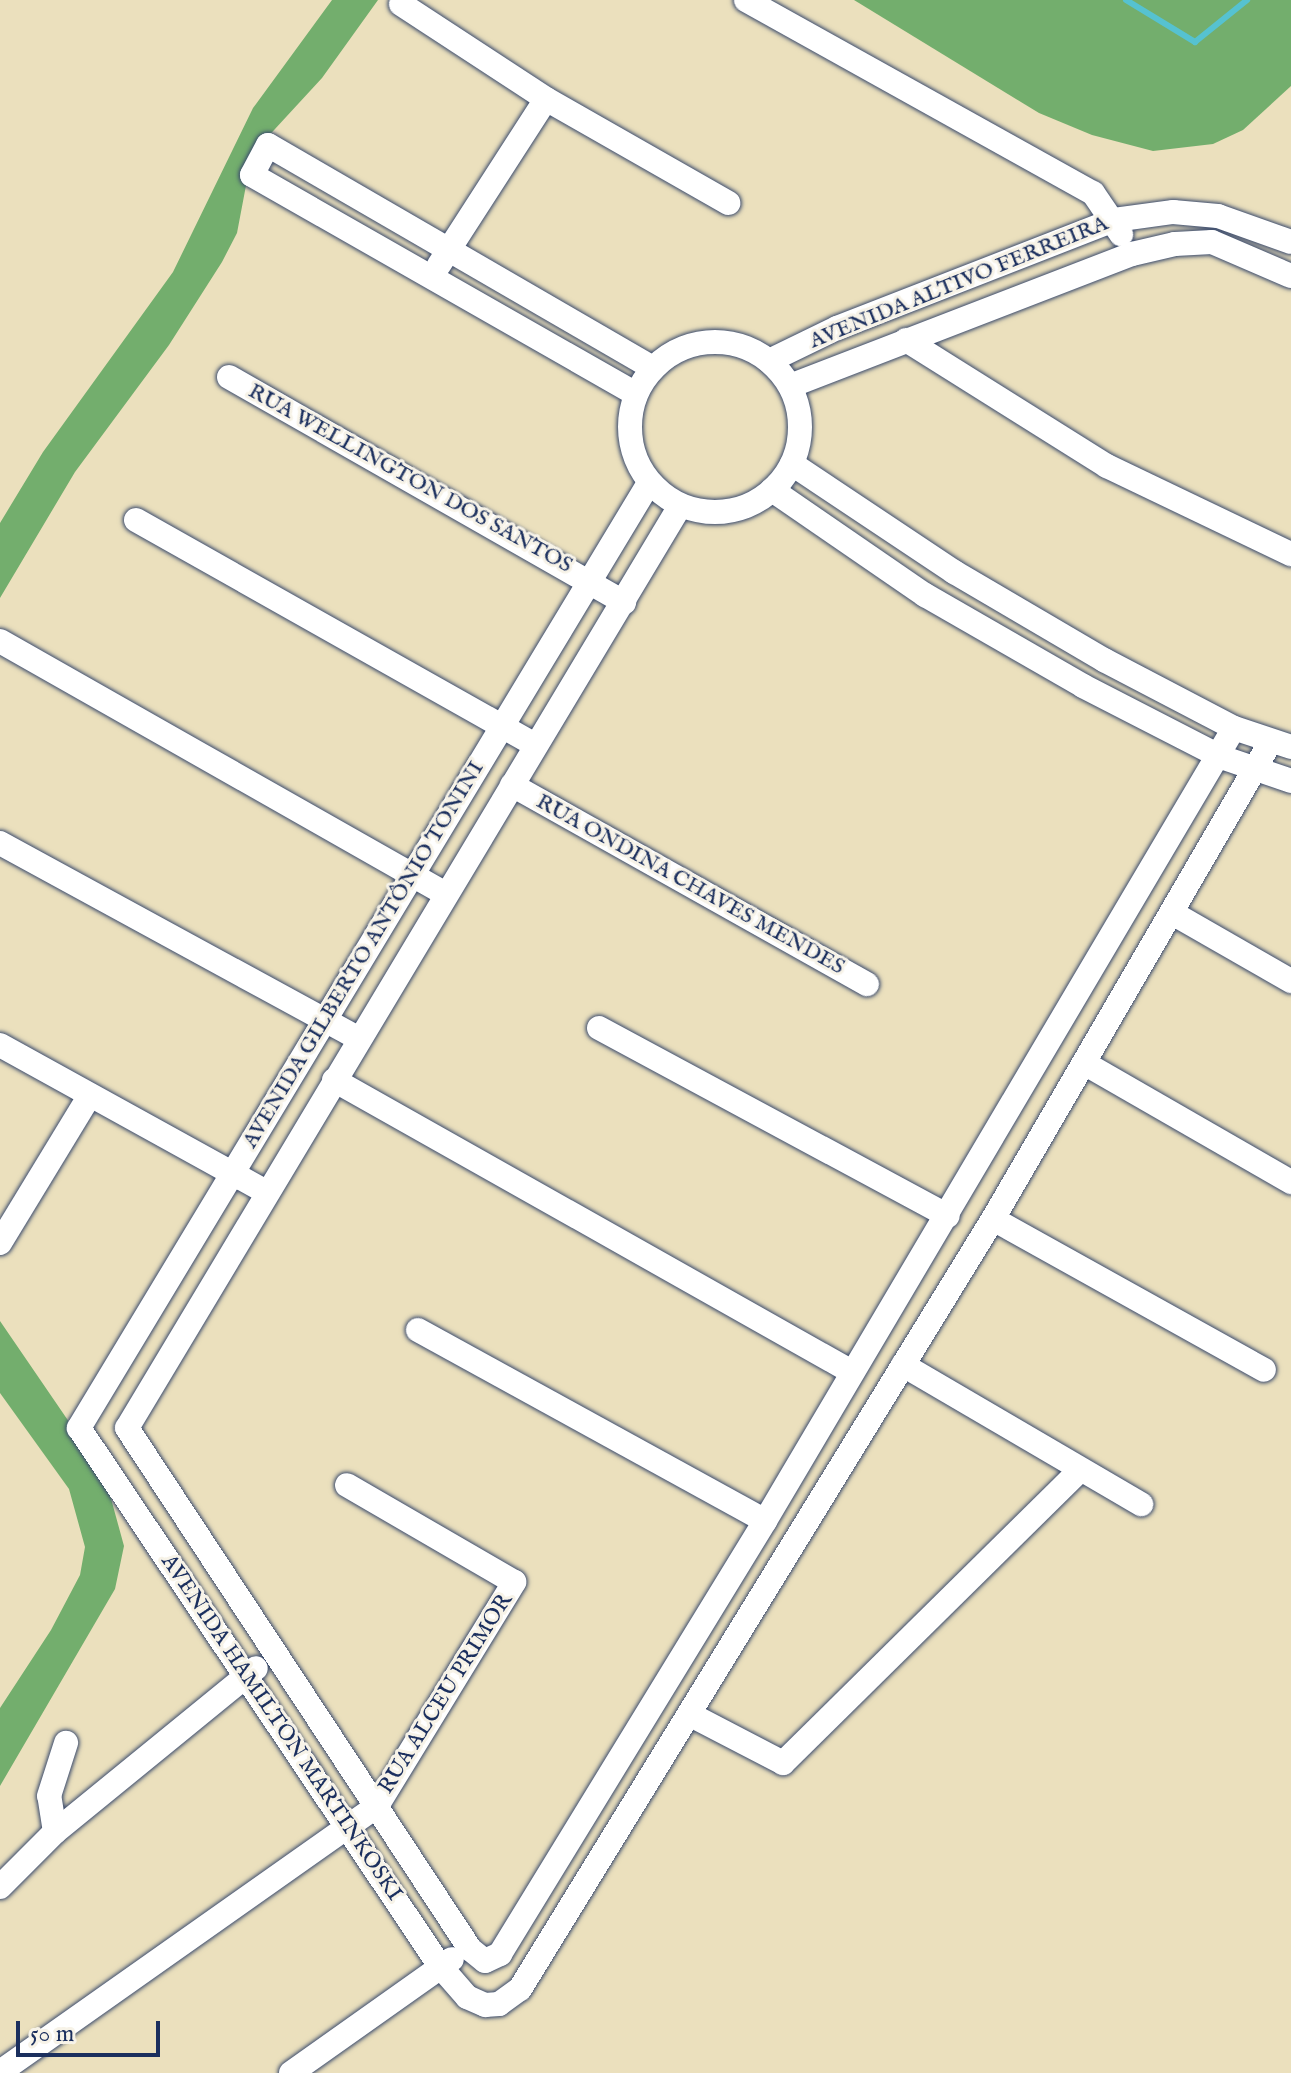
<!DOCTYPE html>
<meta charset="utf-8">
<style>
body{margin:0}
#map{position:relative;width:1291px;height:2073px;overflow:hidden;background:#ebe0bd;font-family:"IM FELL English",serif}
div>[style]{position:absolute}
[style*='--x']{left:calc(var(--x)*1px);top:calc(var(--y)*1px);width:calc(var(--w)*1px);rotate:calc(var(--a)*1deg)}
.forest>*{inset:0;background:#73ae6d}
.stream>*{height:6px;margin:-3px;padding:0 3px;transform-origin:3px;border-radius:3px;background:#56c2d0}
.roads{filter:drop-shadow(0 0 2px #3a4a6c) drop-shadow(0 0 2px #3a4a6c)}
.minor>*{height:24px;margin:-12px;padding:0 12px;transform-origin:12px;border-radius:12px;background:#fff}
.minor>.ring{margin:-12px;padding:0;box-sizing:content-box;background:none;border:24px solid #fff;border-radius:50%}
span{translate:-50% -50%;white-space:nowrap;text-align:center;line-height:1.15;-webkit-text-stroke:6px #f7f3e8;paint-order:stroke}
.street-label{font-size:22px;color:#1b2f5e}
.scale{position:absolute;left:16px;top:2021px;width:144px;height:36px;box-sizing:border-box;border:4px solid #1b2f5e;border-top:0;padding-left:10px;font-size:24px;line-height:28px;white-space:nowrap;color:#1b2f5e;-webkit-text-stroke:6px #f7f3e8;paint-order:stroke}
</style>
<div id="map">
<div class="forest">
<div style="clip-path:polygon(332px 0,378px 0,322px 78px,263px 142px,248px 175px,237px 233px,222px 262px,169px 345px,75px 472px,0 598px,0 523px,43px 452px,173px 272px,253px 108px)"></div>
<div style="clip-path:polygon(854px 0,1291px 0,1291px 86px,1243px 130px,1213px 144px,1153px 151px,1092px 135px,1039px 113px)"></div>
<div style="clip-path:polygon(0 1321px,104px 1473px,124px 1546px,115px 1589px,0 1786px,0 1708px,51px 1630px,80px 1575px,85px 1547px,69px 1489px,0 1393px)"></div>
</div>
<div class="stream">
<div style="--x:1126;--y:0;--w:81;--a:31.3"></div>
<div style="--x:1195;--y:42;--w:67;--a:-38.9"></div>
</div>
<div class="roads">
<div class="minor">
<div style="--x:746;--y:0;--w:397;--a:29.1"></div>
<div style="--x:1093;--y:193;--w:50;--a:55.7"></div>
<div style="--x:401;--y:4;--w:173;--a:33.2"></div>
<div style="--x:546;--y:99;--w:210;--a:29.7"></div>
<div style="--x:439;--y:265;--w:197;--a:-57.2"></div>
<div style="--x:906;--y:340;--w:237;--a:32.1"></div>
<div style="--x:1107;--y:466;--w:204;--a:25.6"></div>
<div class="ring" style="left:630px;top:342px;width:146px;height:146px"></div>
<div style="--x:769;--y:361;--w:76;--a:-25.9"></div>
<div style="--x:837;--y:328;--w:297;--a:-21.3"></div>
<div style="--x:1114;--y:220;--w:60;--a:-7.7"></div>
<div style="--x:1173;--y:212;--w:45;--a:5.1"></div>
<div style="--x:1218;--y:216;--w:77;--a:19.6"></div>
<div style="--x:229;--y:377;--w:455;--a:29.7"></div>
<div style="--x:790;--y:386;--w:367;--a:-21.1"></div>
<div style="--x:1132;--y:254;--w:44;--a:-13.1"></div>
<div style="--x:1175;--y:244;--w:37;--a:-3"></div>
<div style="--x:1212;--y:242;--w:86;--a:23.3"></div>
<div style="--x:636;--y:394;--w:442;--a:-150.3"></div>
<div style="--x:252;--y:175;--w:34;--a:-62"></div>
<div style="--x:268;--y:145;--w:445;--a:30.1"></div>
<div style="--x:792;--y:464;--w:195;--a:33.7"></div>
<div style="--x:954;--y:572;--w:174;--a:30.4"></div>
<div style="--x:1104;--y:660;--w:147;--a:27.6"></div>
<div style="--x:1234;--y:728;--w:60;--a:18.4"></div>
<div style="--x:649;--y:483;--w:1104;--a:121.1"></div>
<div style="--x:79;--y:1428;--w:648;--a:56.14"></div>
<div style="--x:440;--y:1966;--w:41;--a:48.9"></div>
<div style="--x:467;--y:1997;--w:20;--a:24"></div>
<div style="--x:485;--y:2005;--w:14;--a:-4"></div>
<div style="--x:499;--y:2004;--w:26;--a:-36"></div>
<div style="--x:520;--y:1989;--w:904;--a:-58.44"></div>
<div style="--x:993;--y:1219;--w:553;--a:-59.82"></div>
<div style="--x:772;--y:490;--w:186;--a:34.5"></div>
<div style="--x:925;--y:595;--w:182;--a:29.9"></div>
<div style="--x:1083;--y:686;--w:155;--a:27.2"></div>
<div style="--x:1221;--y:757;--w:74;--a:18.9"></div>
<div style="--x:680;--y:506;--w:1075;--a:120.95"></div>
<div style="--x:127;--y:1428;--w:624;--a:56.64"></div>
<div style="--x:470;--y:1949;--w:19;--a:39"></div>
<div style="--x:485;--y:1961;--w:17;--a:-25"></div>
<div style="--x:500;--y:1954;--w:508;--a:-58.53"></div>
<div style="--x:765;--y:1521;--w:921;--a:-59.4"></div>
<div style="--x:136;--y:520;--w:458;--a:29.4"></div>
<div style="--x:0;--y:641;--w:511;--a:29.58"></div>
<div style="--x:512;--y:785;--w:407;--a:29.3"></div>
<div style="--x:0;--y:843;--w:409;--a:28.6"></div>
<div style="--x:1174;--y:914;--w:135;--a:29.8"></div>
<div style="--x:599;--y:1028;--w:396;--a:28.3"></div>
<div style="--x:0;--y:1045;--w:303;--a:28.9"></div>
<div style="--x:1084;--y:1063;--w:239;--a:29.9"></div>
<div style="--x:334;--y:1080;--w:595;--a:29.41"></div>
<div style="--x:993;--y:1219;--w:310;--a:29.1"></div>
<div style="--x:0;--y:1243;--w:173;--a:-58.7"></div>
<div style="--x:418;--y:1330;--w:396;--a:28.8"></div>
<div style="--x:903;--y:1365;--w:276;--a:30.3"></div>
<div style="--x:689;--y:1714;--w:106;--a:27.5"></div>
<div style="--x:783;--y:1763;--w:417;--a:-44.6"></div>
<div style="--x:55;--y:1832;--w:36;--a:-99"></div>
<div style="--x:49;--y:1796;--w:56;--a:-72.2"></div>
<div style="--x:0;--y:1887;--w:78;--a:-45"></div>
<div style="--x:55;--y:1832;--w:259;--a:-39.2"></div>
<div style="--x:0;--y:2072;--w:461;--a:-35.2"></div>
<div style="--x:377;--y:1806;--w:263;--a:-58.5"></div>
<div style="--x:514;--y:1582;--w:193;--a:-149.9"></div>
<div style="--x:291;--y:2073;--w:197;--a:-35.3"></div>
</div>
</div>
<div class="street-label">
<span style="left:959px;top:283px;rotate:-22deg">AVENIDA ALTIVO FERREIRA</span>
<span style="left:410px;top:479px;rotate:29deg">RUA WELLINGTON DOS SANTOS</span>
<span style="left:690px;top:885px;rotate:29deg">RUA ONDINA CHAVES MENDES</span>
<span style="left:364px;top:955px;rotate:-59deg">AVENIDA GILBERTO ANTÔNIO TONINI</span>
<span style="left:446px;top:1694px;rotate:-58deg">RUA ALCEU PRIMOR</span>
<span style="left:281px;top:1728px;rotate:56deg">AVENIDA HAMILTON MARTINKOSKI</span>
</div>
<div class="scale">50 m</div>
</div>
